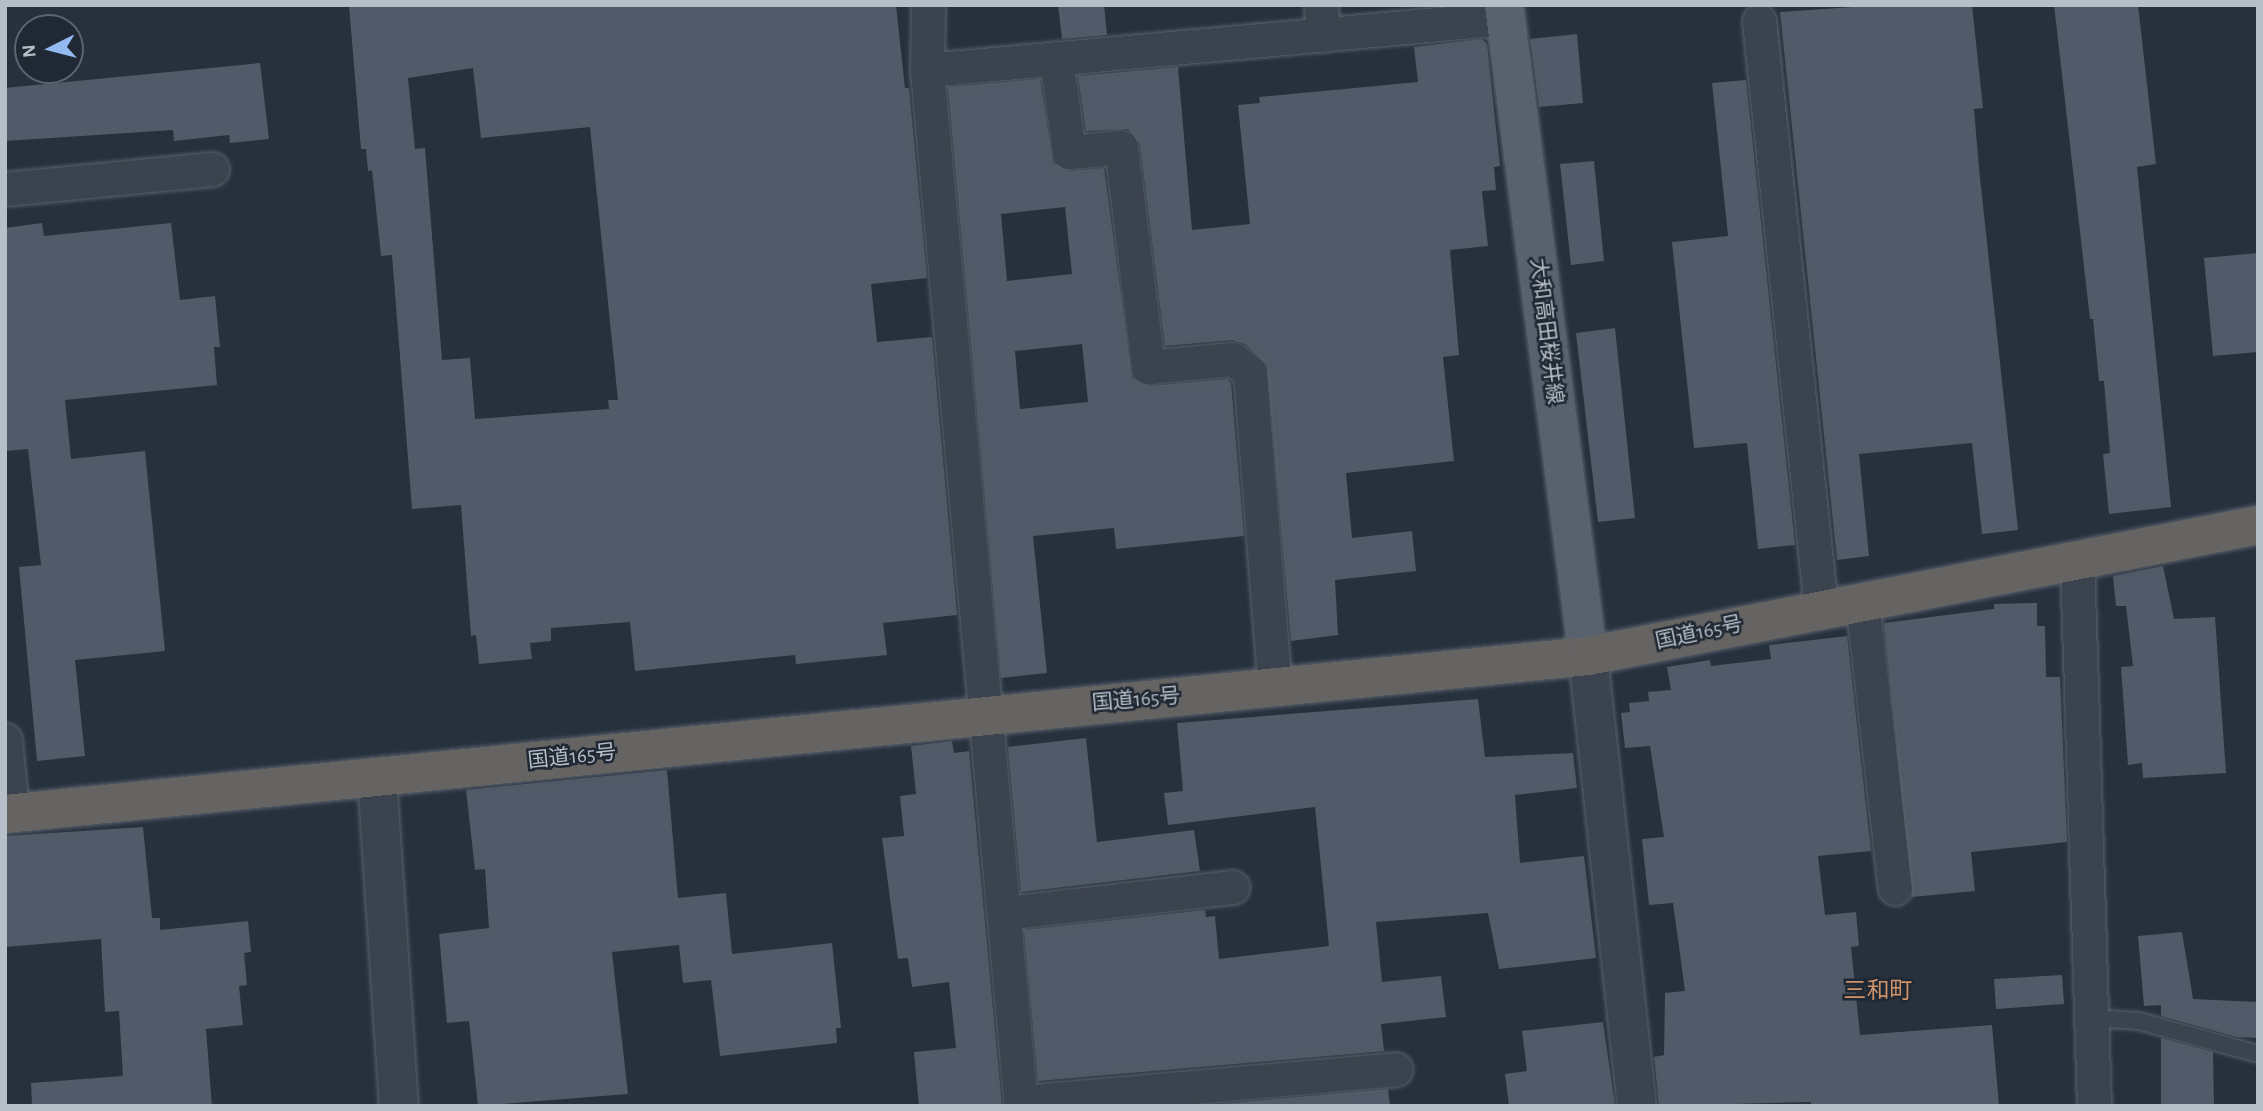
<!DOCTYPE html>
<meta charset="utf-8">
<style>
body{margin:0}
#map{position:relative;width:2263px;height:1111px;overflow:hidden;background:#26313d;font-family:"Alegreya Sans","Noto Sans JP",sans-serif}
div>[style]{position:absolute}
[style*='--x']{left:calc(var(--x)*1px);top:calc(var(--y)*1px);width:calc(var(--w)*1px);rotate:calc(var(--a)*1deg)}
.building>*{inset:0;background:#505a68}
.roads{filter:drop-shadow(0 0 2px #58616b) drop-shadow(0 0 2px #58616b)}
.service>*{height:16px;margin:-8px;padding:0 8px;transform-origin:8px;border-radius:8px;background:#3a434e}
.minor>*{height:33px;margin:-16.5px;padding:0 16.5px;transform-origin:16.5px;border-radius:16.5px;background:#3a434e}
.tertiary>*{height:38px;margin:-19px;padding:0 19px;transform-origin:19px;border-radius:19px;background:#3a434e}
.primary>*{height:38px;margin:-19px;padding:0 19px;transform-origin:19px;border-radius:19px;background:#58626e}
.trunk>*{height:38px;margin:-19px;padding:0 19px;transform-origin:19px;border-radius:19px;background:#666463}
span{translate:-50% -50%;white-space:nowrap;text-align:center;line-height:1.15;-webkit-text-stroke:5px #1f2833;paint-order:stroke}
.street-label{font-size:21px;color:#b6bec8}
.neighbourhood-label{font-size:23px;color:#ce936b}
.frame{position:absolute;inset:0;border:7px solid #b6bec8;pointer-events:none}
.north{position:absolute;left:14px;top:14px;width:70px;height:70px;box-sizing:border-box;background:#1f2833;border:2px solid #5b646f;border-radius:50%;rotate:264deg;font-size:19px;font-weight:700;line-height:28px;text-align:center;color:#b6bec8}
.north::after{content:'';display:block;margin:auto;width:24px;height:32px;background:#92baf1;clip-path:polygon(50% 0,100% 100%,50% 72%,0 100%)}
</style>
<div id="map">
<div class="building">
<div style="clip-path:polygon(evenodd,349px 5px,896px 5px,905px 88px,909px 88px,927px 278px,871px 284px,877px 342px,932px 337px,957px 615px,883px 623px,887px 655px,796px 664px,795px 655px,635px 671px,630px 622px,551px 628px,551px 641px,530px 643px,532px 659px,479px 664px,476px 635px,471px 636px,461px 505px,412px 509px,392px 255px,381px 256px,372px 170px,368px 171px,366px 149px,361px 149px,349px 5px,473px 68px,481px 138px,590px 127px,618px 400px,608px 400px,609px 409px,475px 419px,470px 358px,442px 360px,425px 148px,415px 149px,408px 78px,473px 68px)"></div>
<div style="clip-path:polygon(1058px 5px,1104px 5px,1107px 35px,1062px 39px)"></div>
<div style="clip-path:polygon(1882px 5px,1972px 5px,1983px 108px,1974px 109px,1979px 168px,2018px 530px,1982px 534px,1972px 443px,1859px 454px,1869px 556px,1837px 560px,1780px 12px)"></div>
<div style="clip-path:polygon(2054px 5px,2138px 5px,2156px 164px,2137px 167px,2171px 507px,2109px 514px,2103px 454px,2110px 453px,2104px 381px,2099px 381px,2093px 319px,2090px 319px)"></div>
<div style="clip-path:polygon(1577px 34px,1583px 103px,1539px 107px,1530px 39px)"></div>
<div style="clip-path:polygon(1482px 39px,1487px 44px,1500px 166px,1494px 167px,1496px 190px,1482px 191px,1488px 246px,1450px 250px,1459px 355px,1443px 357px,1454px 461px,1346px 473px,1352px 538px,1412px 531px,1416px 571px,1335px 580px,1338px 635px,1291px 641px,1267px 365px,1245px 344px,1232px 340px,1165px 346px,1140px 144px,1128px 129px,1086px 131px,1078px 76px,1178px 67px,1192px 230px,1250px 224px,1238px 105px,1260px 103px,1259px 97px,1418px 82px,1414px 47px)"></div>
<div style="clip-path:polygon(260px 63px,269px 139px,230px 143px,229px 135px,174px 141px,173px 130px,5px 141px,5px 88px)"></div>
<div style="clip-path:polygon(evenodd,1040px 79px,1053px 163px,1070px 171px,1104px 168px,1132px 378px,1150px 386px,1227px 379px,1231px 383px,1244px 536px,1116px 549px,1114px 528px,1033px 536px,1047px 673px,1001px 678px,948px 87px,1040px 79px,1065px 207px,1072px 274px,1007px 281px,1001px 214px,1065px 207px,1040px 79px,1082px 344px,1088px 402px,1020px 409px,1015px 351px,1082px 344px)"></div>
<div style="clip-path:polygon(1746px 80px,1795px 545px,1758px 549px,1747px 443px,1694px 448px,1672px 242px,1728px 236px,1712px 83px)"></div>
<div style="clip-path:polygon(1594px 161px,1604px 261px,1571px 265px,1560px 164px)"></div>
<div style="clip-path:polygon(42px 223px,44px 236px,171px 223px,180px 300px,215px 296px,220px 347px,214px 347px,217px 385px,65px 400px,71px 459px,145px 451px,165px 651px,75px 660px,85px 756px,37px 761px,19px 567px,41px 565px,28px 449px,7px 451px,5px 228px)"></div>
<div style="clip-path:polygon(2258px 253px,2258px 352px,2213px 356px,2204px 258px)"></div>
<div style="clip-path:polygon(1615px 328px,1635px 518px,1598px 522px,1576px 333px)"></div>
<div style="clip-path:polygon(2163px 566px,2174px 619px,2215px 617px,2226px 773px,2143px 778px,2142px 763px,2128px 765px,2121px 667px,2133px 666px,2126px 606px,2116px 606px,2113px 576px)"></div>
<div style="clip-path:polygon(2037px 603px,2037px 626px,2045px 626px,2046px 677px,2060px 677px,2067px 842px,1971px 852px,1975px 891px,1912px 897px,1884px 623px,1994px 609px,1994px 604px)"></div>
<div style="clip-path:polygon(1847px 636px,1871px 851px,1818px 856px,1825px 915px,1856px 912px,1859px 946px,1851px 947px,1860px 1035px,1992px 1025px,1999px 1106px,1811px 1106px,1811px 1102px,1659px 1106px,1654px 1057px,1664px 1055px,1665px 993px,1685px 991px,1673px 903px,1649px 905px,1642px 839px,1664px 837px,1650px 746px,1625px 748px,1621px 713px,1630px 712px,1629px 703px,1649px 701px,1648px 692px,1671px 690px,1667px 667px,1710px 660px,1711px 666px,1771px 659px,1769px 645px)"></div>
<div style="clip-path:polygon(1478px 699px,1485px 757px,1573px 753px,1577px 788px,1515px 795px,1520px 863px,1584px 856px,1596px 958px,1499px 969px,1488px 913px,1376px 922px,1382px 982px,1441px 976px,1446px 1017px,1381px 1024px,1384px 1051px,1038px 1081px,1024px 930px,1205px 910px,1206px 917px,1215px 916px,1219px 959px,1329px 946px,1315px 807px,1168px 825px,1164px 793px,1183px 791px,1177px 723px)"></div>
<div style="clip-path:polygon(1086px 738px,1097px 842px,1194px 830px,1200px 871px,1021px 892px,1008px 747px)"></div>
<div style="clip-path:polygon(952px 741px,954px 753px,969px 751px,1002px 1106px,919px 1106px,914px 1052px,956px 1048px,949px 982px,912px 987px,908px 958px,898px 959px,882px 838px,904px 836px,900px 796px,916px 794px,911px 746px)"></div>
<div style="clip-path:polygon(667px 770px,678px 898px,726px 893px,732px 954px,832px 943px,841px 1028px,836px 1028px,837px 1043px,720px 1056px,711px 980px,683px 983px,679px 945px,612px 952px,628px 1094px,478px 1106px,469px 1021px,447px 1023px,439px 934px,489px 928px,485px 869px,475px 870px,466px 790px)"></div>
<div style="clip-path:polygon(143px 827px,152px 918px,160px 918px,160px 930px,248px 921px,251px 952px,244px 953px,247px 985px,239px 986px,243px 1025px,206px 1029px,212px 1106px,32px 1106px,31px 1083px,123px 1076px,119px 1011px,105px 1012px,101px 939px,5px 947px,5px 836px)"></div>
<div style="clip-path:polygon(2182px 932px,2193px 999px,2258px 1002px,2258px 1038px,2237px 1037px,2161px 1016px,2161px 1005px,2144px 1006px,2138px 936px)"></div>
<div style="clip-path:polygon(2062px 975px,2064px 1004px,1996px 1009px,1994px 979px)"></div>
<div style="clip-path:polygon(1603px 1022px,1615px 1106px,1509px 1106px,1505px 1074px,1527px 1071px,1522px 1031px)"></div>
<div style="clip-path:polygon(2161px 1038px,2213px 1052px,2214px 1106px,2161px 1106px)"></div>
<div style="clip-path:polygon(1388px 1089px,1390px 1106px,1198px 1106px)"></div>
</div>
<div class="roads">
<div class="service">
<div style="--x:2091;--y:1018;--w:48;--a:3.6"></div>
<div style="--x:2139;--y:1021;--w:123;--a:15.5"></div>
</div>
<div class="minor">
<div style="--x:928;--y:5;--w:65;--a:90.9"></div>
<div style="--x:927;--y:70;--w:1040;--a:84.82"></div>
<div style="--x:1321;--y:5;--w:30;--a:86"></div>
<div style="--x:1759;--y:21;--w:590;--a:83.97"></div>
<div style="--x:1056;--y:58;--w:95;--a:82.1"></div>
<div style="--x:1069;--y:152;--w:52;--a:-5.5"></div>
<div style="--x:1121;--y:147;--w:222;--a:83"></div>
<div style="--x:1148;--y:367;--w:85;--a:-5.4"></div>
<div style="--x:1233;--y:359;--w:22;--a:39"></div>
<div style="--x:1250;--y:373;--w:316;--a:85.5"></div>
<div style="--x:927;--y:70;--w:581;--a:-5.13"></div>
<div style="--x:5;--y:189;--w:208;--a:-5.5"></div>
<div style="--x:2077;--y:560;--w:546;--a:88.22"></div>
<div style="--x:1862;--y:600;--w:290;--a:83.5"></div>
<div style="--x:5;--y:740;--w:73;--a:84.5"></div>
<div style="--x:1005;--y:913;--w:229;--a:-6.5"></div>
<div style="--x:1021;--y:1102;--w:376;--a:-5"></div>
</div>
<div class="tertiary">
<div style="--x:1588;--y:656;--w:453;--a:83.8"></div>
<div style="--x:377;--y:777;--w:330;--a:86.2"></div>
</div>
<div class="primary">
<div style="--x:1504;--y:5;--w:656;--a:82.65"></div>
</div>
<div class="trunk">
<div style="--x:5;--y:814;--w:1591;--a:-5.7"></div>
<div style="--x:1588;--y:656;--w:683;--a:-11.06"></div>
</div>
</div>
<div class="street-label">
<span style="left:1546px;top:331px;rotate:83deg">大和高田桜井線</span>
<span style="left:1699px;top:633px;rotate:-12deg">国道165号</span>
<span style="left:1136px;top:700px;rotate:-5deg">国道165号</span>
<span style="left:572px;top:757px;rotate:-6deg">国道165号</span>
</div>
<div class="neighbourhood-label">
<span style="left:1878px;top:992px">三和町</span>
</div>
<div class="frame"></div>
<div class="north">N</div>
</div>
